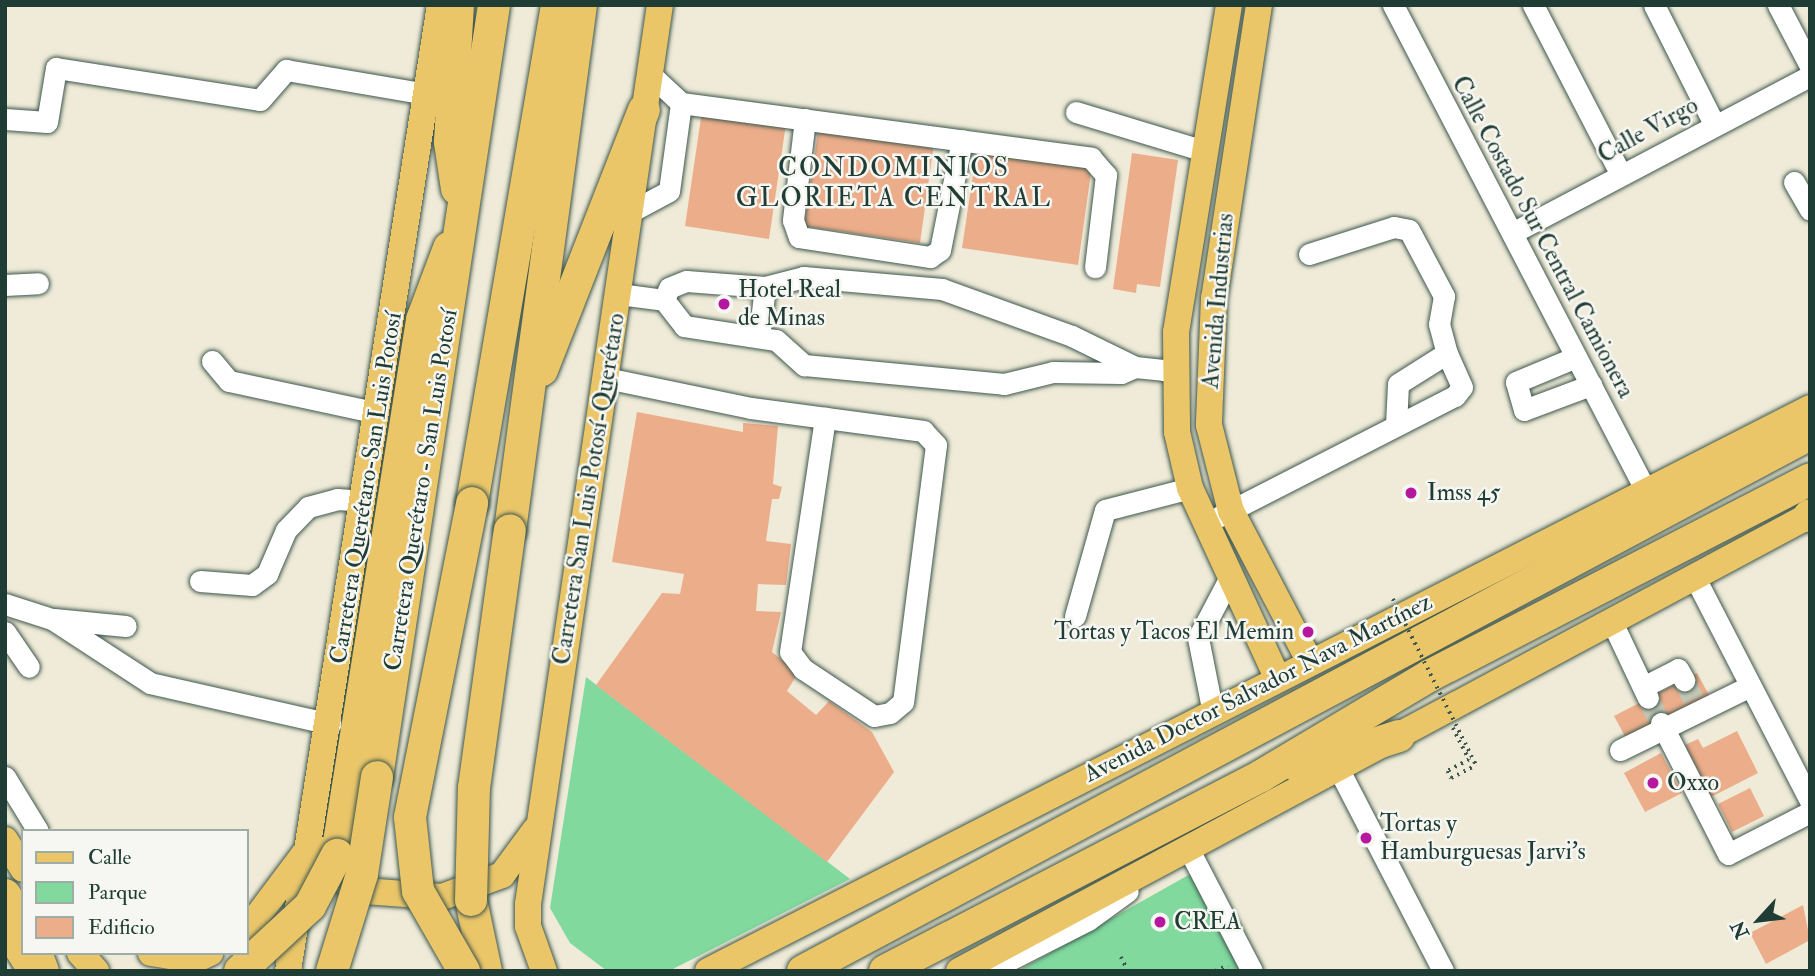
<!DOCTYPE html>
<meta charset="utf-8">
<style>
body{margin:0}
#map{position:relative;width:1815px;height:976px;overflow:hidden;background:#efebd8;font-family:"IM FELL Double Pica",serif}
div>[style]{position:absolute}
[style*='--x']{left:calc(var(--x)*1px);top:calc(var(--y)*1px);width:calc(var(--w)*1px);rotate:calc(var(--a)*1deg)}
.green>*{inset:0;background:#81d99e}
.building>*{inset:0;background:#ecad8a}
.minor-tunnel>*{height:21px;margin-top:-10.5px;transform-origin:0;background:repeating-linear-gradient(90deg,#c5c8b7 0 21px,transparent 0 31px)}
.path>*{height:3.5px;margin-top:-1.75px;transform-origin:0;background:repeating-linear-gradient(90deg,#3e574d 0 2px,transparent 0 7px)}
.roads{filter:drop-shadow(0 0 2px #3e574d) drop-shadow(0 0 2px #3e574d)}
.minor>*{height:21px;margin:-10.5px;padding:0 10.5px;transform-origin:10.5px;border-radius:10.5px;background:#fff}
.major>*{height:26px;margin:-13px;padding:0 13px;transform-origin:13px;border-radius:13px;background:#ebc669}
.highway>*{height:32px;margin:-16px;padding:0 16px;transform-origin:16px;border-radius:16px;background:#ebc669}
.path-bridge>*{height:3.5px;margin-top:-1.75px;transform-origin:0;background:repeating-linear-gradient(90deg,#3e574d 0 2px,transparent 0 7px)}
.bridges{filter:drop-shadow(0 0 2px #3e574d) drop-shadow(0 0 2px #3e574d)}
.highway-bridge>*{height:32px;margin:-16px;padding:0 16px;transform-origin:16px;border-radius:16px;background:#ebc669}
.dots>*{width:19px;height:19px;translate:-50% -50%;box-sizing:border-box;border:4px solid #f6f6f2;border-radius:50%}
span{translate:-50% -50%;white-space:nowrap;text-align:center;line-height:1.15;-webkit-text-stroke:5px #f6f6f2;paint-order:stroke}
.street-label{font-size:24px;color:#1f3d34}
.poi-label{font-size:24px;color:#1f3d34}
.left{translate:0 -50%;text-align:left}
.right{translate:-100% -50%;text-align:right}
.neighbourhood-label{font-size:26px;color:#1f3d34;letter-spacing:2px}
.frame{position:absolute;inset:0;border:7px solid #1f3d34;pointer-events:none}
.legend{position:absolute;left:21px;top:829px;width:228px;height:126px;box-sizing:border-box;background:#f6f6f2;border:2px solid #a0aca6;margin:0;padding:9px 12px;list-style:none;font-size:21px;color:#1f3d34}
.legend li{display:flex;align-items:center;gap:14px;height:35px}
.legend b{width:35px;border:2px solid #a0aca6}
.north{position:absolute;left:1724px;top:885px;width:70px;height:70px;-webkit-text-stroke:5px #f6f6f2;paint-order:stroke;rotate:243deg;font-size:19px;font-weight:700;line-height:28px;text-align:center;color:#1f3d34}
.north::after{content:'';display:block;margin:auto;width:24px;height:32px;background:#1f3d34;clip-path:polygon(50% 0,100% 100%,50% 72%,0 100%)}
</style>
<div id="map">
<div class="green">
<div style="clip-path:polygon(586px 677px,850px 879px,669px 971px,607px 971px,570px 943px,550px 908px)"></div>
<div style="clip-path:polygon(1192px 873px,1240px 971px,1018px 971px)"></div>
</div>
<div class="building">
<div style="clip-path:polygon(702px 111px,786px 124px,769px 239px,685px 226px)"></div>
<div style="clip-path:polygon(819px 126px,934px 143px,920px 243px,804px 226px)"></div>
<div style="clip-path:polygon(977px 148px,1092px 165px,1078px 265px,962px 248px)"></div>
<div style="clip-path:polygon(1132px 153px,1178px 160px,1160px 287px,1137px 284px,1136px 293px,1113px 289px)"></div>
<div style="clip-path:polygon(637px 412px,743px 432px,743px 423px,778px 426px,773px 484px,782px 487px,779px 499px,772px 499px,766px 541px,791px 544px,786px 585px,758px 584px,756px 611px,781px 612px,772px 652px,798px 673px,787px 691px,816px 715px,829px 701px,872px 732px,894px 772px,827px 862px,596px 685px,662px 593px,680px 594px,684px 574px,612px 562px)"></div>
<div style="clip-path:polygon(1697px 673px,1710px 697px,1627px 740px,1614px 716px)"></div>
<div style="clip-path:polygon(1737px 731px,1758px 773px,1711px 797px,1685px 745px,1698px 739px,1703px 748px)"></div>
<div style="clip-path:polygon(1661px 753px,1682px 793px,1645px 812px,1624px 773px)"></div>
<div style="clip-path:polygon(1750px 788px,1764px 816px,1732px 832px,1718px 804px)"></div>
<div style="clip-path:polygon(1803px 905px,1810px 940px,1766px 964px,1750px 933px)"></div>
</div>
<div class="minor-tunnel">
<div style="--x:1684;--y:680;--w:28;--a:64"></div>
<div style="--x:1648;--y:698;--w:28;--a:63"></div>
</div>
<div class="path">
<div style="--x:1453;--y:728;--w:36;--a:63"></div>
<div style="--x:1469;--y:760;--w:24;--a:152"></div>
<div style="--x:1448;--y:771;--w:8;--a:67"></div>
<div style="--x:1451;--y:778;--w:28;--a:-27"></div>
<div style="--x:1121;--y:957;--w:16;--a:63"></div>
<div style="--x:1215;--y:971;--w:14;--a:-25"></div>
</div>
<div class="roads">
<div class="minor">
<div style="--x:1393;--y:5;--w:550;--a:62.5"></div>
<div style="--x:1533;--y:5;--w:191;--a:62.6"></div>
<div style="--x:1654;--y:5;--w:133;--a:63.2"></div>
<div style="--x:1778;--y:5;--w:69;--a:62.3"></div>
<div style="--x:681;--y:103;--w:414;--a:7.6"></div>
<div style="--x:1091;--y:158;--w:23;--a:49"></div>
<div style="--x:1106;--y:175;--w:93;--a:96.8"></div>
<div style="--x:1076;--y:112;--w:134;--a:16.9"></div>
<div style="--x:5;--y:119;--w:42;--a:4.1"></div>
<div style="--x:47;--y:122;--w:55;--a:-80.5"></div>
<div style="--x:56;--y:68;--w:206;--a:8.9"></div>
<div style="--x:260;--y:100;--w:40;--a:-49"></div>
<div style="--x:286;--y:70;--w:142;--a:9.7"></div>
<div style="--x:805;--y:119;--w:102;--a:96.8"></div>
<div style="--x:793;--y:220;--w:18;--a:71"></div>
<div style="--x:799;--y:237;--w:133;--a:8.7"></div>
<div style="--x:930;--y:257;--w:12;--a:-35"></div>
<div style="--x:940;--y:250;--w:112;--a:-78.7"></div>
<div style="--x:1794;--y:182;--w:32;--a:60"></div>
<div style="--x:630;--y:212;--w:44;--a:-28.3"></div>
<div style="--x:669;--y:191;--w:89;--a:-82.2"></div>
<div style="--x:681;--y:103;--w:42;--a:-136.9"></div>
<div style="--x:1512;--y:233;--w:337;--a:-27.8"></div>
<div style="--x:1309;--y:254;--w:89;--a:-17.6"></div>
<div style="--x:1394;--y:227;--w:15;--a:11"></div>
<div style="--x:1409;--y:230;--w:75;--a:62.1"></div>
<div style="--x:1444;--y:296;--w:28;--a:100"></div>
<div style="--x:1439;--y:324;--w:30;--a:75"></div>
<div style="--x:5;--y:285;--w:33;--a:-3"></div>
<div style="--x:619;--y:294;--w:45;--a:7.6"></div>
<div style="--x:664;--y:300;--w:33;--a:52"></div>
<div style="--x:684;--y:326;--w:93;--a:8.7"></div>
<div style="--x:776;--y:340;--w:38;--a:42"></div>
<div style="--x:804;--y:365;--w:201;--a:5.4"></div>
<div style="--x:1004;--y:384;--w:50;--a:-13.8"></div>
<div style="--x:1053;--y:372;--w:68;--a:0.8"></div>
<div style="--x:1121;--y:373;--w:15;--a:-23"></div>
<div style="--x:1135;--y:367;--w:70;--a:-153.8"></div>
<div style="--x:1072;--y:336;--w:138;--a:-160.1"></div>
<div style="--x:942;--y:289;--w:139;--a:-175"></div>
<div style="--x:804;--y:277;--w:40;--a:165.6"></div>
<div style="--x:765;--y:287;--w:79;--a:-175.7"></div>
<div style="--x:686;--y:281;--w:18;--a:158"></div>
<div style="--x:669;--y:288;--w:13;--a:113"></div>
<div style="--x:759;--y:337;--w:50;--a:-83.2"></div>
<div style="--x:1576;--y:357;--w:65;--a:157.4"></div>
<div style="--x:1516;--y:382;--w:29;--a:74"></div>
<div style="--x:1524;--y:410;--w:72;--a:-20.5"></div>
<div style="--x:212;--y:361;--w:26;--a:50"></div>
<div style="--x:229;--y:381;--w:152;--a:12.1"></div>
<div style="--x:1135;--y:367;--w:38;--a:6"></div>
<div style="--x:606;--y:378;--w:148;--a:11.7"></div>
<div style="--x:751;--y:408;--w:174;--a:7.6"></div>
<div style="--x:923;--y:431;--w:19;--a:47"></div>
<div style="--x:936;--y:445;--w:259;--a:97.3"></div>
<div style="--x:903;--y:702;--w:17;--a:140"></div>
<div style="--x:890;--y:713;--w:16;--a:169"></div>
<div style="--x:874;--y:716;--w:85;--a:-146.5"></div>
<div style="--x:803;--y:669;--w:21;--a:-127"></div>
<div style="--x:790;--y:652;--w:237;--a:-81.5"></div>
<div style="--x:1220;--y:516;--w:264;--a:-27.1"></div>
<div style="--x:1455;--y:396;--w:11;--a:-52"></div>
<div style="--x:1462;--y:387;--w:37;--a:-114"></div>
<div style="--x:1447;--y:353;--w:58;--a:147.7"></div>
<div style="--x:1398;--y:384;--w:41;--a:92.8"></div>
<div style="--x:1694;--y:576;--w:253;--a:62.7"></div>
<div style="--x:200;--y:581;--w:52;--a:4.4"></div>
<div style="--x:252;--y:585;--w:19;--a:-36"></div>
<div style="--x:267;--y:574;--w:48;--a:-66.6"></div>
<div style="--x:286;--y:530;--w:32;--a:-46"></div>
<div style="--x:308;--y:507;--w:30;--a:-15"></div>
<div style="--x:337;--y:499;--w:27;--a:4"></div>
<div style="--x:5;--y:604;--w:49;--a:17.7"></div>
<div style="--x:52;--y:619;--w:117;--a:33.1"></div>
<div style="--x:150;--y:683;--w:185;--a:12.8"></div>
<div style="--x:1075;--y:616;--w:110;--a:-74.2"></div>
<div style="--x:1105;--y:510;--w:88;--a:-14.5"></div>
<div style="--x:54;--y:619;--w:72;--a:5.6"></div>
<div style="--x:1611;--y:620;--w:86;--a:64.6"></div>
<div style="--x:5;--y:632;--w:42;--a:55.6"></div>
<div style="--x:1643;--y:687;--w:39;--a:-27"></div>
<div style="--x:1678;--y:669;--w:13;--a:61"></div>
<div style="--x:1212;--y:708;--w:71;--a:-101.3"></div>
<div style="--x:1198;--y:638;--w:69;--a:-62.3"></div>
<div style="--x:1661;--y:723;--w:147;--a:62.9"></div>
<div style="--x:1728;--y:854;--w:92;--a:-27.1"></div>
<div style="--x:1620;--y:750;--w:145;--a:-26.2"></div>
<div style="--x:1340;--y:772;--w:224;--a:62.6"></div>
<div style="--x:5;--y:777;--w:63;--a:58.6"></div>
<div style="--x:1189;--y:850;--w:136;--a:62.5"></div>
<div style="--x:988;--y:971;--w:112;--a:-27"></div>
<div style="--x:1088;--y:920;--w:49;--a:-35.9"></div>
</div>
<div class="major">
<div style="--x:1229;--y:5;--w:331;--a:99.2"></div>
<div style="--x:1176;--y:332;--w:100;--a:89.4"></div>
<div style="--x:1177;--y:432;--w:57;--a:76.9"></div>
<div style="--x:1190;--y:488;--w:208;--a:65.3"></div>
<div style="--x:1259;--y:5;--w:296;--a:98.7"></div>
<div style="--x:1214;--y:298;--w:127;--a:92.3"></div>
<div style="--x:1209;--y:425;--w:89;--a:75.7"></div>
<div style="--x:1231;--y:511;--w:168;--a:62.4"></div>
<div style="--x:5;--y:840;--w:34;--a:58"></div>
<div style="--x:323;--y:850;--w:49;--a:54.1"></div>
<div style="--x:352;--y:890;--w:90;--a:4.4"></div>
<div style="--x:442;--y:897;--w:64;--a:-20.1"></div>
<div style="--x:502;--y:875;--w:56;--a:-53.7"></div>
<div style="--x:5;--y:930;--w:49;--a:57.6"></div>
<div style="--x:247;--y:930;--w:95;--a:-53.1"></div>
<div style="--x:80;--y:953;--w:24;--a:48"></div>
<div style="--x:151;--y:953;--w:45;--a:9"></div>
<div style="--x:195;--y:960;--w:17;--a:-25"></div>
<div style="--x:288;--y:971;--w:978;--a:-81.06"></div>
<div style="--x:544;--y:971;--w:48;--a:-109.6"></div>
<div style="--x:528;--y:926;--w:22;--a:-90"></div>
<div style="--x:528;--y:904;--w:909;--a:-81.65"></div>
<div style="--x:708;--y:971;--w:1237;--a:-27.06"></div>
<div style="--x:959;--y:971;--w:965;--a:-28.18"></div>
</div>
<div class="highway">
<div style="--x:457;--y:189;--w:48;--a:-98.5"></div>
<div style="--x:450;--y:142;--w:137;--a:-86.7"></div>
<div style="--x:542;--y:370;--w:279;--a:-68.6"></div>
<div style="--x:472;--y:503;--w:505;--a:-80.31"></div>
<div style="--x:1809;--y:516;--w:1;--a:-45"></div>
<div style="--x:510;--y:530;--w:530;--a:-82.3"></div>
<div style="--x:1300;--y:768;--w:104;--a:-17.9"></div>
<div style="--x:377;--y:777;--w:781;--a:-81.38"></div>
<div style="--x:337;--y:855;--w:542;--a:-80.97"></div>
<div style="--x:422;--y:320;--w:77;--a:-69.4"></div>
<div style="--x:5;--y:895;--w:33;--a:57"></div>
<div style="--x:471;--y:900;--w:73;--a:78.1"></div>
<div style="--x:36;--y:953;--w:19;--a:69"></div>
<div style="--x:803;--y:971;--w:1141;--a:-28.07"></div>
<div style="--x:885;--y:971;--w:424;--a:-27.4"></div>
<div style="--x:1261;--y:776;--w:196;--a:-30.8"></div>
<div style="--x:1429;--y:676;--w:429;--a:-27.3"></div>
</div>
</div>
<div class="path-bridge">
<div style="--x:1393;--y:599;--w:186;--a:63.4"></div>
</div>
<div class="bridges">
<div class="highway-bridge">
<div style="--x:471;--y:900;--w:112;--a:-88.5"></div>
<div style="--x:474;--y:788;--w:260;--a:-82.1"></div>
<div style="--x:240;--y:971;--w:96;--a:-42.9"></div>
<div style="--x:310;--y:906;--w:58;--a:-62.1"></div>
<div style="--x:332;--y:971;--w:102;--a:-72.8"></div>
<div style="--x:362;--y:874;--w:98;--a:-81.2"></div>
<div style="--x:464;--y:971;--w:92;--a:-119.9"></div>
<div style="--x:418;--y:891;--w:74;--a:-96.2"></div>
<div style="--x:410;--y:817;--w:320;--a:-78.8"></div>
</div>
</div>
<div class="dots">
<div style="left:724px;top:304px;background:#b5179e"></div>
<div style="left:1411px;top:493px;background:#b5179e"></div>
<div style="left:1308px;top:632px;background:#b5179e"></div>
<div style="left:1653px;top:783px;background:#b5179e"></div>
<div style="left:1366px;top:838px;background:#b5179e"></div>
<div style="left:1160px;top:922px;background:#b5179e"></div>
</div>
<div class="street-label">
<span style="left:1648px;top:130px;rotate:-29deg">Calle Virgo</span>
<span style="left:1543px;top:237px;rotate:62deg">Calle Costado Sur Central Camionera</span>
<span style="left:1218px;top:301px;rotate:-85deg">Avenida Industrias</span>
<span style="left:366px;top:488px;rotate:-81deg">Carretera Querétaro-San Luis Potosí</span>
<span style="left:589px;top:489px;rotate:-81deg">Carretera San Luis Potosí-Querétaro</span>
<span style="left:421px;top:490px;rotate:-81deg">Carretera Querétaro - San Luis Potosí</span>
<span style="left:1258px;top:688px;rotate:-27deg">Avenida Doctor Salvador Nava Martínez</span>
</div>
<div class="poi-label">
<span class="left" style="left:738px;top:304px">Hotel Real<br>de Minas</span>
<span class="left" style="left:1427px;top:493px">Imss 45</span>
<span class="right" style="left:1294px;top:632px">Tortas y Tacos El Memin</span>
<span class="left" style="left:1667px;top:783px">Oxxo</span>
<span class="left" style="left:1380px;top:838px">Tortas y<br>Hamburguesas Jarvi's</span>
<span class="left" style="left:1174px;top:922px">CREA</span>
</div>
<div class="neighbourhood-label">
<span style="left:894px;top:184px">CONDOMINIOS<br>GLORIETA CENTRAL</span>
</div>
<div class="frame"></div>
<ul class="legend">
<li><b style="height:9px;background:#ebc669"></b>Calle</li>
<li><b style="height:19px;background:#81d99e"></b>Parque</li>
<li><b style="height:19px;background:#ecad8a"></b>Edificio</li>
</ul>
<div class="north">N</div>
</div>
